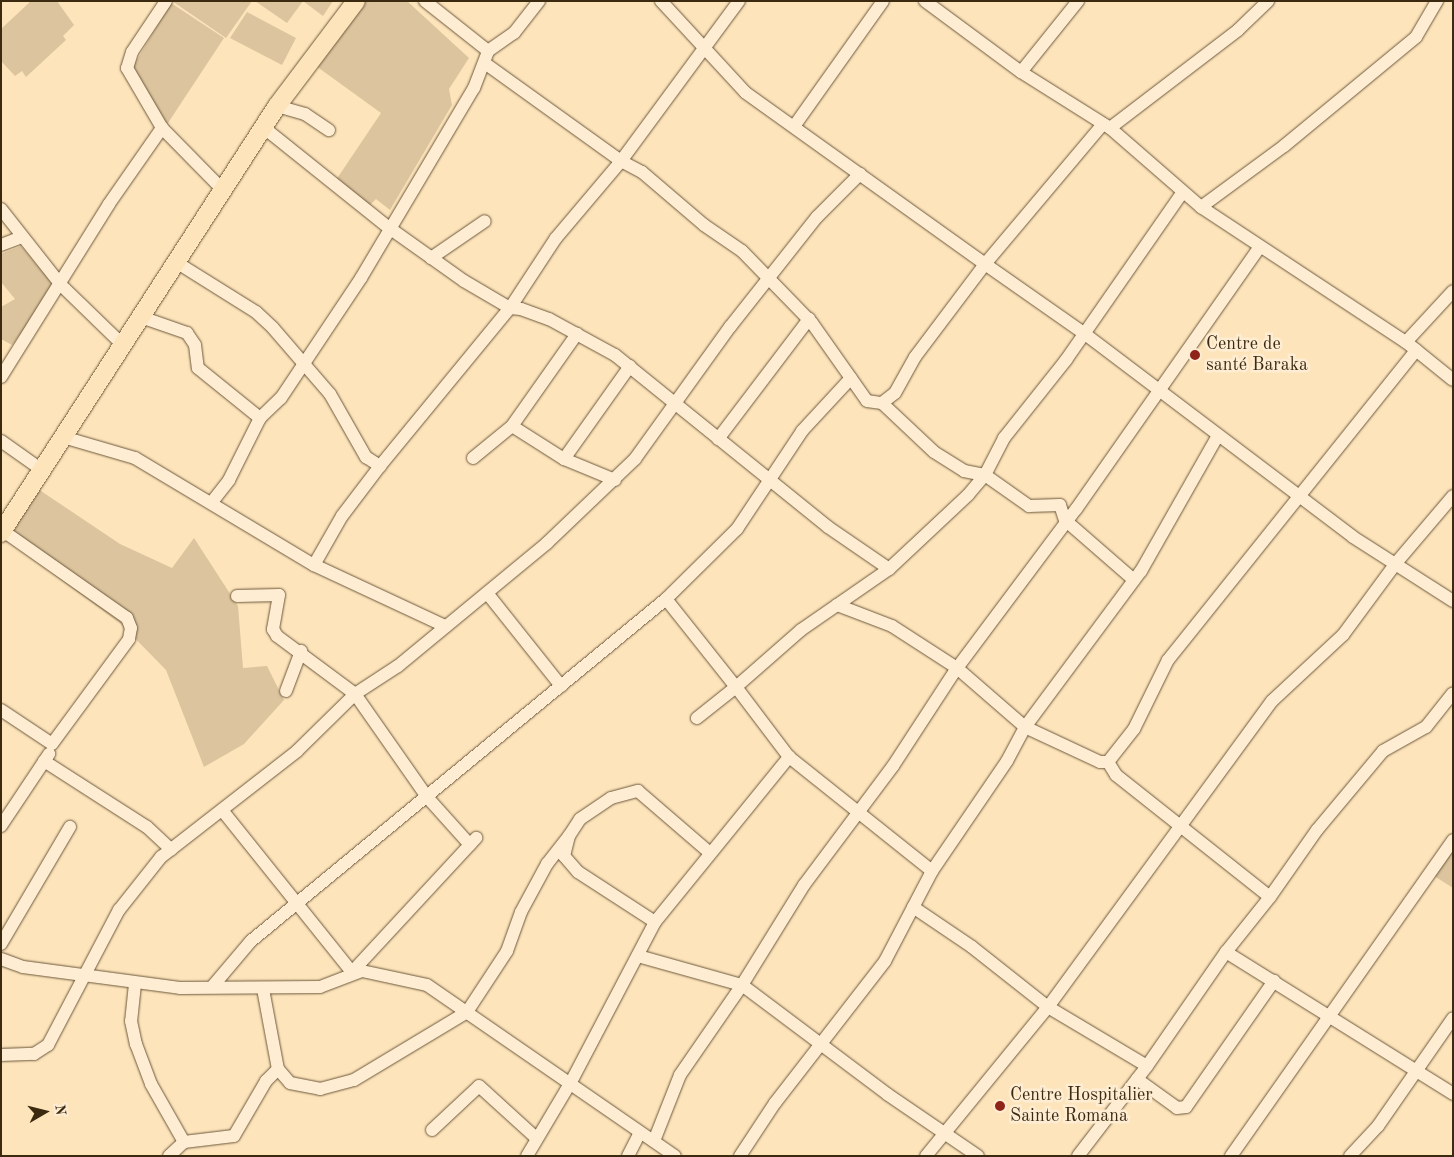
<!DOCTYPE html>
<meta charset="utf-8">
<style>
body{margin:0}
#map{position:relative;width:1454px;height:1157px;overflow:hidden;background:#fde4bb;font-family:"Old Standard TT",serif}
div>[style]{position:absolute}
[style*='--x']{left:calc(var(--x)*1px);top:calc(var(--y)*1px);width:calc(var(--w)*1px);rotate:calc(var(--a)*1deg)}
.green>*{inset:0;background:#dcc49e}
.roads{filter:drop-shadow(0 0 1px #6c583b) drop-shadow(0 0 1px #6c583b)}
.minor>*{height:12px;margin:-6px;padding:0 6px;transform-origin:6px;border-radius:6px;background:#feedd3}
.highway>*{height:18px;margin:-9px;padding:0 9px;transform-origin:9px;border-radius:9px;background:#fde4bb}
.dots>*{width:14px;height:14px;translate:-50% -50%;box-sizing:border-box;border:2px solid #feedd3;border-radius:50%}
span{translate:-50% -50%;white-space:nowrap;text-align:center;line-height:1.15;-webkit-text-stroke:5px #feedd3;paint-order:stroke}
.poi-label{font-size:18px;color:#3c2a10}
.left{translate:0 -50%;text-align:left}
.frame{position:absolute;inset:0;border:2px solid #3c2a10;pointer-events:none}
.north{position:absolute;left:20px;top:1087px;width:50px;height:50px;-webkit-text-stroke:4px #feedd3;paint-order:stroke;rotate:82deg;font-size:14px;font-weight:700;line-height:20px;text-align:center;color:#3c2a10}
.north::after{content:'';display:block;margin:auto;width:18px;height:22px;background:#3c2a10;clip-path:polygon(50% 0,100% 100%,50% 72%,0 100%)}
</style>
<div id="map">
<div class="green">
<div style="clip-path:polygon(31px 1px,57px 1px,74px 25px,63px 36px,66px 40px,26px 77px,22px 71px,15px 76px,1px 61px,1px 29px)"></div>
<div style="clip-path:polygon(172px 1px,252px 1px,226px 38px)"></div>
<div style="clip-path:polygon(255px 1px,303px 1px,287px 23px)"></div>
<div style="clip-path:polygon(303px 1px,333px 1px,323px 16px)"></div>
<div style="clip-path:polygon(357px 1px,407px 1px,469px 58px,449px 89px,452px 105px,390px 210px,376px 199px,370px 205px,336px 180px,381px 113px,316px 66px)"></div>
<div style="clip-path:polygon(171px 3px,224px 38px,166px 126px,132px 68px)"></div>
<div style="clip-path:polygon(247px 12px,296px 38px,282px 65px,230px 38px)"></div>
<div style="clip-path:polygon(21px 246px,56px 288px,12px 345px,1px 339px,1px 307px,15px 299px,1px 282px,1px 254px)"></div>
<div style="clip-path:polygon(38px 489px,120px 544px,172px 568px,194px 538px,238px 606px,243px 668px,267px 666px,284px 700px,244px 744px,204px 767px,166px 670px,121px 624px,15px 546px,14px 529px)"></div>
<div style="clip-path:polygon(1453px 847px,1453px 888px,1431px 874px)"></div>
</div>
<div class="roads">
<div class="minor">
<div style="--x:166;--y:1;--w:61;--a:123.7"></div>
<div style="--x:132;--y:52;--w:17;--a:107"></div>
<div style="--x:127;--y:68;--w:69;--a:59.7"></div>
<div style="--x:162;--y:128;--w:87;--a:45.5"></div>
<div style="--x:425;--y:1;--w:80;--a:38.4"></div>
<div style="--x:925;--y:1;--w:119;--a:36.5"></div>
<div style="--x:1021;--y:72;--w:105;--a:32.2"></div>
<div style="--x:1110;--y:128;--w:121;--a:41"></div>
<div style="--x:1201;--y:207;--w:245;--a:33.4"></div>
<div style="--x:1406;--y:342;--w:60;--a:39"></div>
<div style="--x:486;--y:64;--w:166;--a:35.7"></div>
<div style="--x:621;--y:161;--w:24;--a:28"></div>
<div style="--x:642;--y:172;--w:82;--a:40.5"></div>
<div style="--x:704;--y:225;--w:46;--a:34.4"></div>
<div style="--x:742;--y:251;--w:100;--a:45.8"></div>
<div style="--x:812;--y:323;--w:95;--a:54.8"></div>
<div style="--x:867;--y:401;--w:15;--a:8"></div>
<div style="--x:882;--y:403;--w:16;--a:-38"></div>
<div style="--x:895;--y:393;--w:41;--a:-60.9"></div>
<div style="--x:915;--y:357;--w:116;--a:-53"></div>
<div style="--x:985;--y:264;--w:295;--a:-144.4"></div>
<div style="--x:745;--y:92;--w:124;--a:-132.7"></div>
<div style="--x:1021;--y:72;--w:91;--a:-51.2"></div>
<div style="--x:277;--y:106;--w:29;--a:16"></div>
<div style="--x:305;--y:114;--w:29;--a:34"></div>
<div style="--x:1103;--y:124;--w:183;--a:130.1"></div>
<div style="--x:985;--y:264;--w:122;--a:35"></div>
<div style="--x:1085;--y:334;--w:336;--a:37.1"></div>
<div style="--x:1353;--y:537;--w:119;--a:32.6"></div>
<div style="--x:795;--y:125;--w:152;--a:-54.6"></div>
<div style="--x:263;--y:127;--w:160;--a:38.7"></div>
<div style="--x:388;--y:227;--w:93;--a:35.4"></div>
<div style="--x:464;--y:281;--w:53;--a:30.4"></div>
<div style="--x:510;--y:308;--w:84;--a:-56.7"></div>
<div style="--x:556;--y:238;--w:101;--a:-49.8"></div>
<div style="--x:621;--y:161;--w:199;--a:-53.6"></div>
<div style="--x:1110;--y:128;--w:161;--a:-37.4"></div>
<div style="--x:1238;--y:30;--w:42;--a:-44"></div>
<div style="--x:1201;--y:207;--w:103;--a:-36.3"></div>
<div style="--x:1284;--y:146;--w:171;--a:-39.5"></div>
<div style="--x:1416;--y:37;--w:42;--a:-59.7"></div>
<div style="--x:1;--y:209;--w:97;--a:51.7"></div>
<div style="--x:61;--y:285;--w:86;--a:44.1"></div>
<div style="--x:1;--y:245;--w:22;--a:-21"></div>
<div style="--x:1259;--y:248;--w:319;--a:125"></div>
<div style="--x:1076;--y:509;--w:199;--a:126.8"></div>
<div style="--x:957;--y:668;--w:90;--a:40.9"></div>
<div style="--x:1025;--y:727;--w:83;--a:25"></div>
<div style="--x:1100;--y:762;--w:8;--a:0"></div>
<div style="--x:1108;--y:762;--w:42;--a:-51.8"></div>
<div style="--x:1134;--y:729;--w:77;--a:-63.8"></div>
<div style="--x:1168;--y:660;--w:397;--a:-51.3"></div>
<div style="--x:431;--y:258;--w:65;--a:-34.4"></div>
<div style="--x:176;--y:262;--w:94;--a:32"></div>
<div style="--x:256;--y:312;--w:23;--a:43"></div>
<div style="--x:273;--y:328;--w:87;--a:49.2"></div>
<div style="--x:330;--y:394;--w:73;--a:60.3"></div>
<div style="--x:366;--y:457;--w:17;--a:33"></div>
<div style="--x:380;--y:466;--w:205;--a:-50.6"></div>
<div style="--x:510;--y:308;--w:11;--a:5"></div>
<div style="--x:521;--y:309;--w:30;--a:20"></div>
<div style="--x:549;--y:319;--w:75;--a:28.6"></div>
<div style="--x:615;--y:355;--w:274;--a:38.9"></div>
<div style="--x:828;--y:527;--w:74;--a:34.5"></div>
<div style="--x:141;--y:317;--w:49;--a:19.2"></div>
<div style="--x:187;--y:333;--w:14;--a:56"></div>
<div style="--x:195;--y:345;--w:23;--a:83"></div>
<div style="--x:198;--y:368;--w:80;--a:38.9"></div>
<div style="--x:1406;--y:342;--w:69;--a:-47.3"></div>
<div style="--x:1;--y:377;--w:204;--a:-58"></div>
<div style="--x:109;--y:204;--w:93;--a:-55.1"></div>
<div style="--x:882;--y:403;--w:71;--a:43.3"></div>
<div style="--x:934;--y:452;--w:36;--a:32"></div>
<div style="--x:964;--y:471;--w:21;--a:11"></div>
<div style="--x:985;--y:475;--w:54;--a:35.2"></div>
<div style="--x:1029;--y:506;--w:31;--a:-2"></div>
<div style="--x:1060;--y:505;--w:16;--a:72"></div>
<div style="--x:1065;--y:520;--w:91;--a:41"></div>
<div style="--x:512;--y:426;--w:62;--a:32.4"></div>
<div style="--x:63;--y:437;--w:75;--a:16.3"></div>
<div style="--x:135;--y:458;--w:209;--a:30.9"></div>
<div style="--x:314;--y:565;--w:145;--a:25"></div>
<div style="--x:718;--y:439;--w:151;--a:-52.8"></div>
<div style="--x:1;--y:441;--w:50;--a:35.3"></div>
<div style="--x:473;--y:458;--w:50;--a:-39.4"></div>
<div style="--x:512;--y:426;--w:113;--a:-54.8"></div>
<div style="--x:615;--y:480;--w:55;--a:-157.6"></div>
<div style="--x:564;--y:459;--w:114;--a:-54.6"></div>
<div style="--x:212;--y:502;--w:28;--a:-52"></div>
<div style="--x:229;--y:480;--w:69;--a:-63.4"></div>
<div style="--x:260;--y:418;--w:29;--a:-44"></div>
<div style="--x:281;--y:398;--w:144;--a:-56.3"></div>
<div style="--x:361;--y:278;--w:221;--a:-59.3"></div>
<div style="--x:474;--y:88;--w:40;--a:-69"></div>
<div style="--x:488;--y:51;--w:32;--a:-35"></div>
<div style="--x:514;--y:33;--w:41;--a:-52"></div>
<div style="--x:314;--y:565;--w:56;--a:-60.3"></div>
<div style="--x:342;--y:516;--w:63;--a:-52.8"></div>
<div style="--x:487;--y:593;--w:119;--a:51.5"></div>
<div style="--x:237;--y:596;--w:42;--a:-1.4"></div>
<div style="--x:279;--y:595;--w:35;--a:100"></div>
<div style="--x:273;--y:629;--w:8;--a:60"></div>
<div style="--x:277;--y:636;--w:97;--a:36.6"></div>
<div style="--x:355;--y:694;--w:126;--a:55"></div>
<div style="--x:427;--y:797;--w:64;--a:48.1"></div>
<div style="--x:666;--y:599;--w:112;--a:51.5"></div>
<div style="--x:736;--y:687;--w:50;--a:141.5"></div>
<div style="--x:286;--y:691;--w:43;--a:-69.4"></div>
<div style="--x:1;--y:710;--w:61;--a:33.7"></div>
<div style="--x:52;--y:744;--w:130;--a:-53.7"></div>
<div style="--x:129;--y:639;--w:11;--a:-80"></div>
<div style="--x:131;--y:628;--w:11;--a:-112"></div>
<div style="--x:127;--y:618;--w:151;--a:-144.9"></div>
<div style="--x:44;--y:761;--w:122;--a:32.7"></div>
<div style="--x:147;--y:827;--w:33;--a:43"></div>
<div style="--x:1108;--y:762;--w:15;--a:58"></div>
<div style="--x:1116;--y:775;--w:196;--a:38.4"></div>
<div style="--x:1270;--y:897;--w:70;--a:128.7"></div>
<div style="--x:1226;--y:952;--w:268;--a:32"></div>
<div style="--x:222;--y:810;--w:208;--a:51.3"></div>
<div style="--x:352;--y:972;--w:183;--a:-47.2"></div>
<div style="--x:1;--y:826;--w:87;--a:-56.3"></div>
<div style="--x:932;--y:871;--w:183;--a:-141.4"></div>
<div style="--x:789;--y:757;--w:88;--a:-127.1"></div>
<div style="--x:736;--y:687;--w:86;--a:-41.2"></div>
<div style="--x:801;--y:630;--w:107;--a:-34.7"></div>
<div style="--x:889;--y:569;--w:108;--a:-43.1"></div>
<div style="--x:968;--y:495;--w:26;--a:-50"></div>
<div style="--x:985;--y:475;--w:42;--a:-62.8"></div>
<div style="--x:1004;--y:438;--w:100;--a:-51.5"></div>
<div style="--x:1066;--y:360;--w:203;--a:-55.2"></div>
<div style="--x:1270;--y:897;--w:82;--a:-55"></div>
<div style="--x:1317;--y:830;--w:103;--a:-50.1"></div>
<div style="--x:1383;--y:751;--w:49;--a:-29.2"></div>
<div style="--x:1426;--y:727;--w:43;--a:-51.5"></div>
<div style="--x:913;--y:907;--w:71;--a:34.1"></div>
<div style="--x:972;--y:947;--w:97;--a:38.3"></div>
<div style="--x:1048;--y:1007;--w:115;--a:30.8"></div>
<div style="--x:655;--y:922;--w:92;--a:-147"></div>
<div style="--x:578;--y:872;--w:21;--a:-131"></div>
<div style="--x:564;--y:856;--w:21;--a:-76"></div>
<div style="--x:569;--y:836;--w:20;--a:-57"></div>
<div style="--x:580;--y:819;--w:37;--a:-34"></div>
<div style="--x:611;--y:798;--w:28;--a:-15"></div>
<div style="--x:638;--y:791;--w:95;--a:40.7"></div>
<div style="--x:1;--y:944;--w:136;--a:-59.5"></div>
<div style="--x:638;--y:956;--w:108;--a:15.6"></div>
<div style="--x:742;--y:985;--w:181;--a:36.9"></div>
<div style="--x:887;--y:1094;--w:110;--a:34.3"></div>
<div style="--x:1;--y:959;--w:23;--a:20"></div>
<div style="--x:23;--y:967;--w:158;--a:7.6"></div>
<div style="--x:180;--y:988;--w:140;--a:-0.4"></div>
<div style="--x:320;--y:987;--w:45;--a:-20.9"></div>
<div style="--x:362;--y:971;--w:66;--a:12.2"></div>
<div style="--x:427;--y:985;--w:301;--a:34.6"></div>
<div style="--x:135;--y:984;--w:37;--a:96"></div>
<div style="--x:131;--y:1021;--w:24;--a:78"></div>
<div style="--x:136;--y:1044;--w:43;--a:69.4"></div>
<div style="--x:151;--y:1084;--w:67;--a:60.4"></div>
<div style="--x:212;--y:987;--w:60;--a:-49.7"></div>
<div style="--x:251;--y:941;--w:538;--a:-39.49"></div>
<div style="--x:666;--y:599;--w:100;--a:-44.6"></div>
<div style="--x:737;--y:529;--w:118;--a:-56.4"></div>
<div style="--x:802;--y:431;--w:72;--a:-47.2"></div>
<div style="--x:263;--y:989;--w:81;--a:79.4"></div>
<div style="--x:278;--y:1069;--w:18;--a:49"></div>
<div style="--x:290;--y:1083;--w:31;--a:11"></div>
<div style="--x:320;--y:1089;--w:35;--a:-15"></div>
<div style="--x:354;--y:1080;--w:132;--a:-31"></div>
<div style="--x:467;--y:1012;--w:73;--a:-56.7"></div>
<div style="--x:507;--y:951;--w:41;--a:-70.3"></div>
<div style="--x:521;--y:912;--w:55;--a:-61.6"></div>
<div style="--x:547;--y:864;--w:36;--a:-52"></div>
<div style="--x:1;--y:1055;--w:33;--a:-2"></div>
<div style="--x:34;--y:1054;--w:17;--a:-33"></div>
<div style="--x:48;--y:1045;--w:153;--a:-62.3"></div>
<div style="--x:119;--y:910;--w:68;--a:-51.6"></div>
<div style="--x:161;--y:857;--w:172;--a:-37.9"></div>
<div style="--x:297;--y:751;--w:81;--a:-44.5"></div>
<div style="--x:355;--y:694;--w:51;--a:-33.1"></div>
<div style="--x:398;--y:666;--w:193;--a:-39.5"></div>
<div style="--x:547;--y:543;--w:122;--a:-43.7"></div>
<div style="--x:635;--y:459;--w:163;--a:-54.3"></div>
<div style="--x:730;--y:327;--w:140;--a:-51.7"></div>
<div style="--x:817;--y:217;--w:61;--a:-45"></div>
<div style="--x:1137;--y:1079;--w:49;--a:35.9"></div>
<div style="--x:1177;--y:1108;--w:9;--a:-6"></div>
<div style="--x:1186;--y:1107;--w:154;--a:-55.1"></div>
<div style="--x:432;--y:1130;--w:64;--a:-43.1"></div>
<div style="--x:479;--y:1086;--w:76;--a:42.3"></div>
<div style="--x:654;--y:1141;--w:71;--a:-68.5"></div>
<div style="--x:680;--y:1075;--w:109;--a:-55.4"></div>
<div style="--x:742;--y:985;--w:118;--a:-58.2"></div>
<div style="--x:804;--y:885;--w:149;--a:-53.2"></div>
<div style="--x:893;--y:766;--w:117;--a:-56.9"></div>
<div style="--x:957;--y:668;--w:77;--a:-147.1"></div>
<div style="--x:892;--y:626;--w:59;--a:-159.1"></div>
<div style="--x:169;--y:1156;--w:21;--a:-43"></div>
<div style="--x:184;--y:1142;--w:50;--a:-6.8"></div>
<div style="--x:234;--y:1136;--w:64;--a:-59.8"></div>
<div style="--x:266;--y:1081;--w:17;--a:-45"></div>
<div style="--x:527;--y:1156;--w:86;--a:-59.3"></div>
<div style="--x:571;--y:1082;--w:181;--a:-62.3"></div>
<div style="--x:655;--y:922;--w:213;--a:-50.9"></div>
<div style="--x:628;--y:1156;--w:25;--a:-63"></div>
<div style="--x:740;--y:1156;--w:64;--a:-56.6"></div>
<div style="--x:775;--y:1103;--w:180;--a:-52.2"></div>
<div style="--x:885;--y:961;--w:102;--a:-62.4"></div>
<div style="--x:932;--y:871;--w:133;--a:-55.7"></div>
<div style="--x:1007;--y:761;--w:38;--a:-62"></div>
<div style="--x:1025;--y:727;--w:194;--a:-53.4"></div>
<div style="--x:1141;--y:571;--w:154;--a:-60.4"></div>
<div style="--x:926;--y:1156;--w:193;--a:-50.7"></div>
<div style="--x:1048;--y:1007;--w:379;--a:-53.8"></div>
<div style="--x:1272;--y:701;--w:97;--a:-42.9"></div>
<div style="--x:1343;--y:635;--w:89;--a:-53.6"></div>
<div style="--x:1396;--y:563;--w:88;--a:-49.6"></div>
<div style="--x:1078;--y:1156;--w:113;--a:-52.5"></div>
<div style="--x:1147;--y:1066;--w:139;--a:-55.3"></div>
<div style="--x:1231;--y:1156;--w:386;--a:-54.9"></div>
<div style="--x:1350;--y:1156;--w:41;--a:-47"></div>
<div style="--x:1378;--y:1126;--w:131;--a:-55.2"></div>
</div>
<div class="highway">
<div style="--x:1;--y:533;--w:508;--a:-57.12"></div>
<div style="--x:277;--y:106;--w:131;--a:-53"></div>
</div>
</div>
<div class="dots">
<div style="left:1195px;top:355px;background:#8f2418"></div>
<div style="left:1000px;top:1106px;background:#8f2418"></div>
</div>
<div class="poi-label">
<span class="left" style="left:1206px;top:355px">Centre de<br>santé Baraka</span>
<span class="left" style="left:1010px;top:1106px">Centre Hospitalier<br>Sainte Romana</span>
</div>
<div class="frame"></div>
<div class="north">N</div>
</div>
